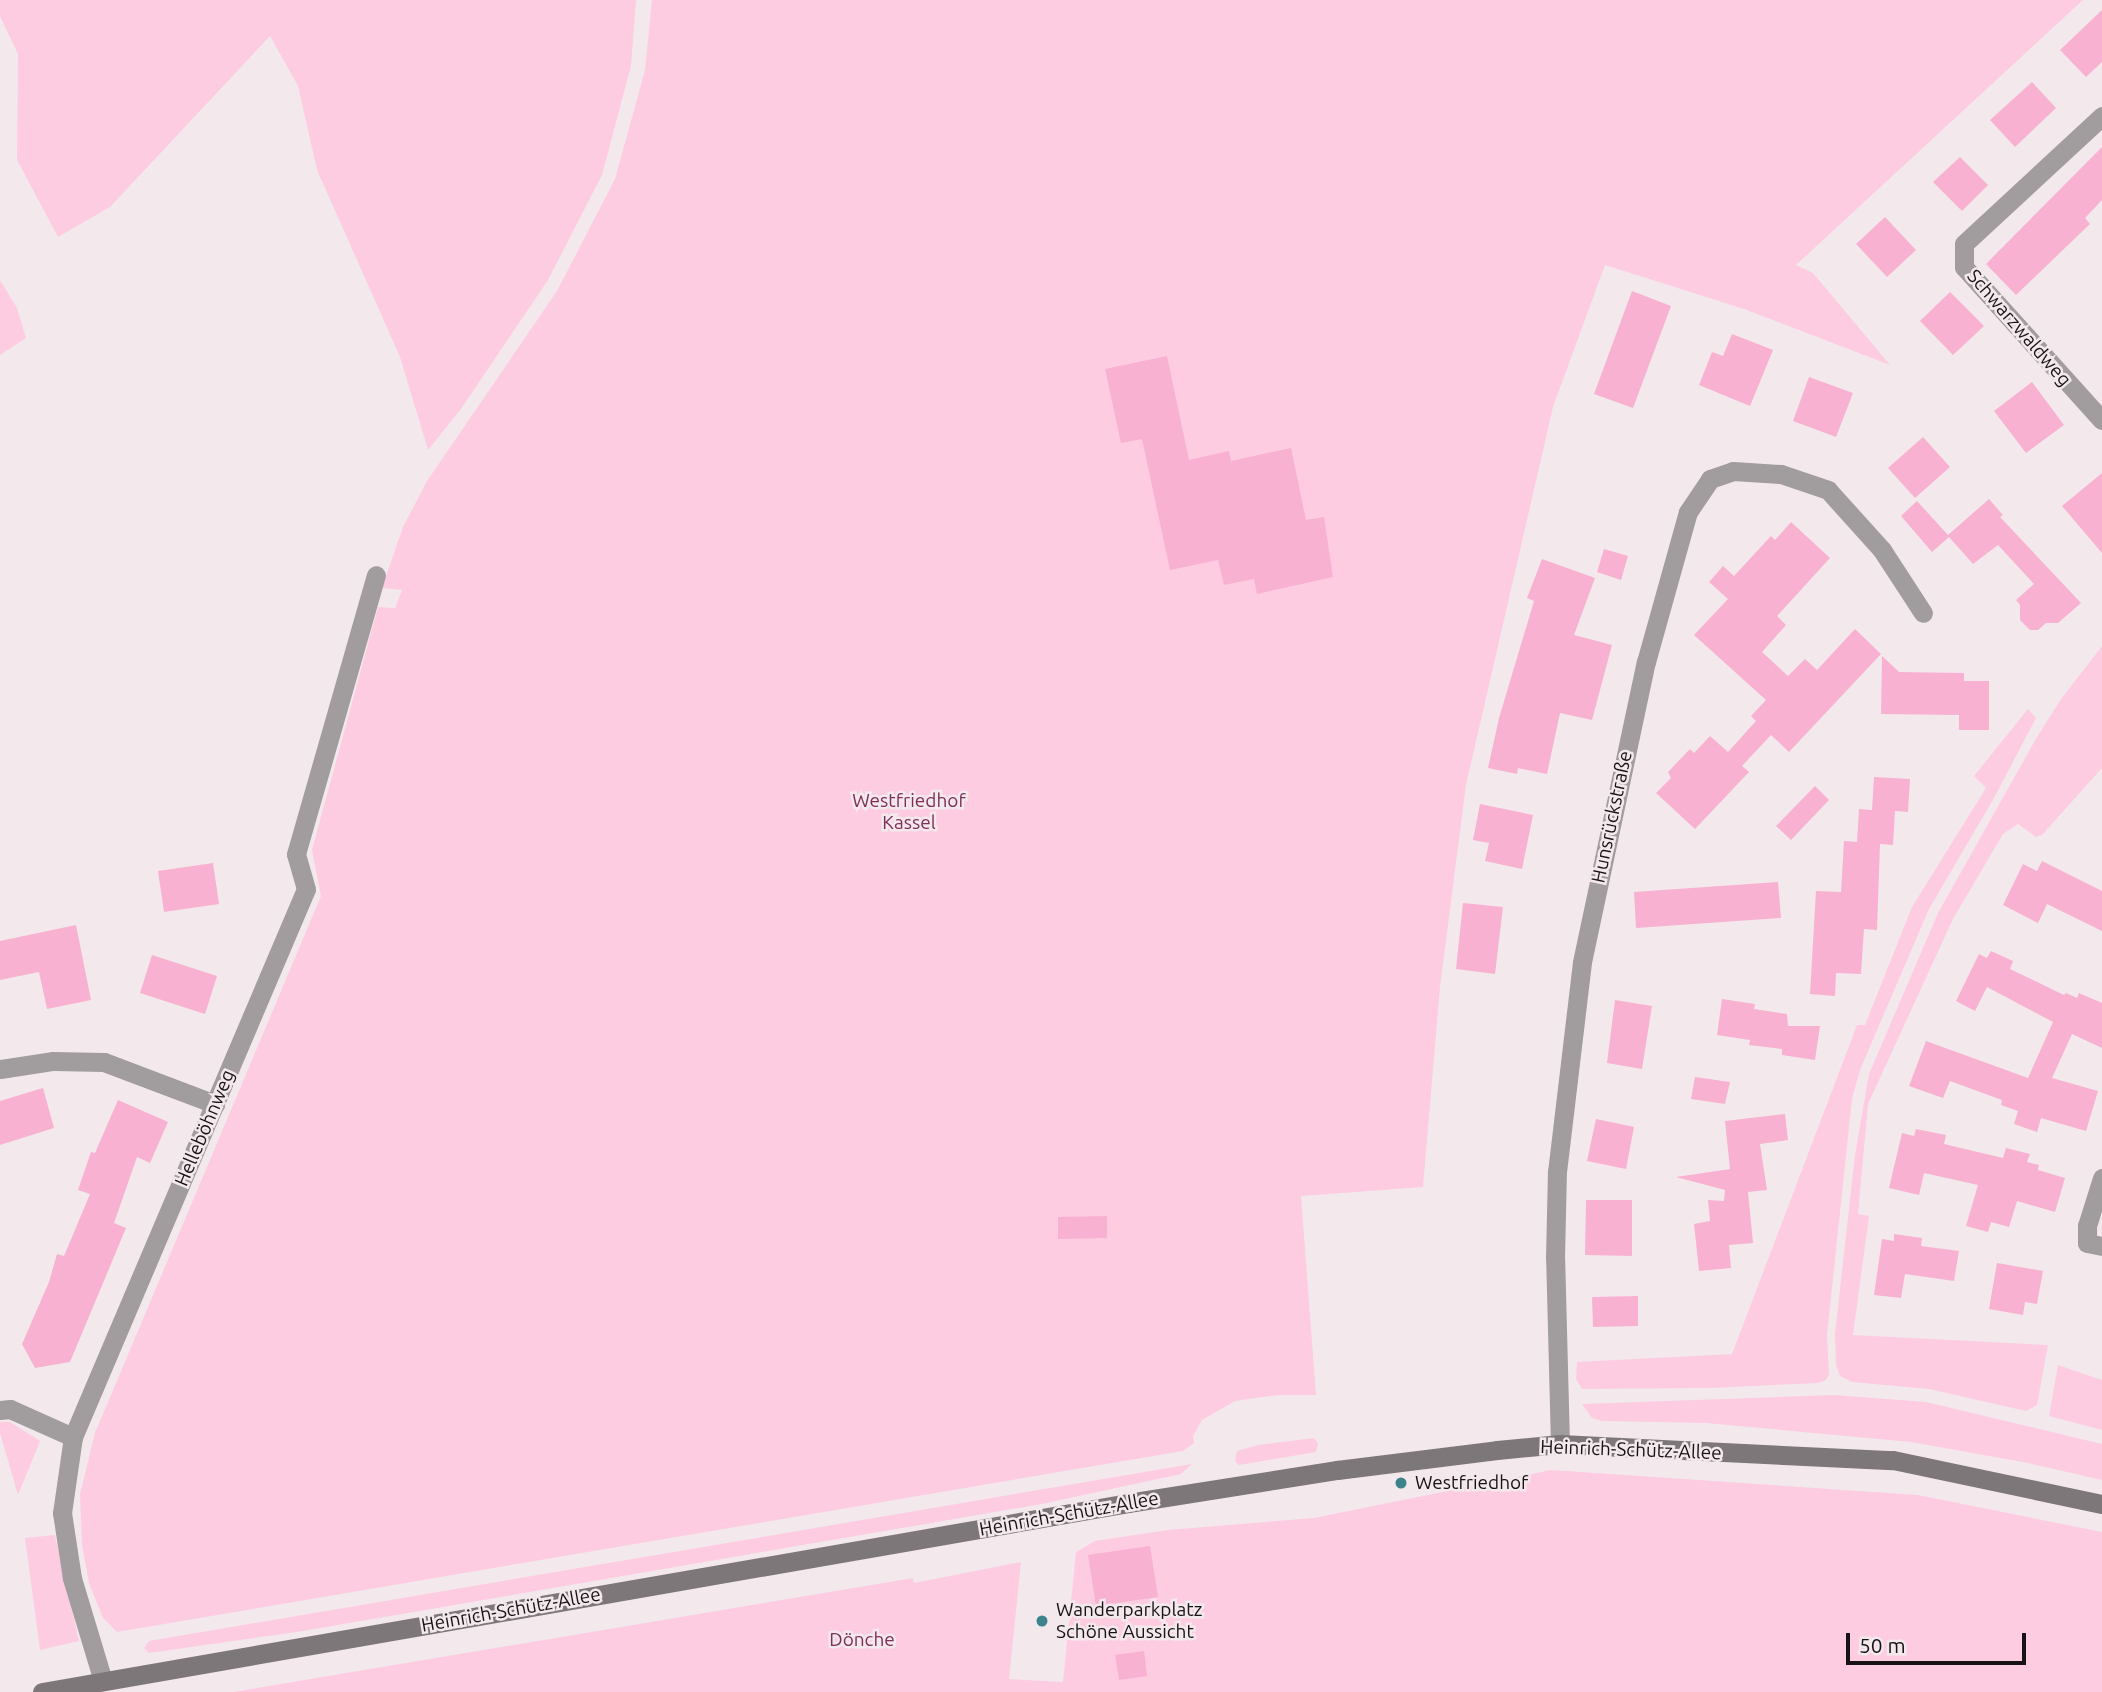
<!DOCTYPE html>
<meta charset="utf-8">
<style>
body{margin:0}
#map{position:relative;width:2102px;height:1692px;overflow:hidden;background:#f3e9ed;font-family:Ubuntu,sans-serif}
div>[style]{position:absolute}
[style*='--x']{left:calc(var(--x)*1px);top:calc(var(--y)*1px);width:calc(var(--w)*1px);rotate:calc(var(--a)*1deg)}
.green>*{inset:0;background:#fdcce1}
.building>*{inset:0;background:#f8b1d0}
.minor>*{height:19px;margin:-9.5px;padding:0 9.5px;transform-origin:9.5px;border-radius:9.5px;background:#a19c9e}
.secondary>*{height:19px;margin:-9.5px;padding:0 9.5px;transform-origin:9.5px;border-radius:9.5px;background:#7d7779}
.dots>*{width:19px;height:19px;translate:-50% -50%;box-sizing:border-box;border:4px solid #f3e9ed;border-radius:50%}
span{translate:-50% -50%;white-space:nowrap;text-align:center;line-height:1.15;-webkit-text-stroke:5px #f3e9ed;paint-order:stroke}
.street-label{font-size:19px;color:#171315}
.park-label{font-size:19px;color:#7f2e57}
.poi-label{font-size:19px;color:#171315}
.left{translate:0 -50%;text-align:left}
.scale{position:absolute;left:1846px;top:1633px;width:180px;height:32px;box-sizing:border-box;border:4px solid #171315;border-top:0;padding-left:9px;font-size:21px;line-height:24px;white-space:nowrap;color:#171315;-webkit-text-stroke:5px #f3e9ed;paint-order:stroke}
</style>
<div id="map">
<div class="green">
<div style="clip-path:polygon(0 0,636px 0,631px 66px,602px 175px,548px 280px,461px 409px,428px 450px,400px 357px,317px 170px,298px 86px,270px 36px,110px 207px,58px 237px,17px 160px,18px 54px,0 16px)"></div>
<div style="clip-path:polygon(652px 0,2083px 0,1796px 265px,1813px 273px,1890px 365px,1744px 309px,1605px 265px,1553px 407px,1466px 785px,1440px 987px,1423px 1187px,1301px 1196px,1316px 1395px,1278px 1395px,1235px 1401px,1202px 1420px,1193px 1436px,1194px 1443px,1183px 1451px,117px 1632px,103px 1618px,89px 1583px,82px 1545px,80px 1494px,95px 1433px,321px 896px,312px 850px,378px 607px,395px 608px,402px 590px,382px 588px,403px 527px,427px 481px,557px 291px,615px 179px,645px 70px)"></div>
<div style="clip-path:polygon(0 280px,17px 308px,26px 338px,0 355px)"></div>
<div style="clip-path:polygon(2102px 646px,2102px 768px,2042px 835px,2036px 837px,2018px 824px,2003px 834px,1953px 919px,1868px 1104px,1858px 1214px,1869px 1216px,1853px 1335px,2048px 1345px,2037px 1405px,2026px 1411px,1929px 1389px,1852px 1382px,1840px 1376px,1836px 1365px,1835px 1334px,1855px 1155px,1869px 1074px,1938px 913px,2037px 737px,2061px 699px)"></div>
<div style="clip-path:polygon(2028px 709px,2036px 718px,1994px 798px,1929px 909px,1860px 1070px,1852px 1099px,1827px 1335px,1829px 1374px,1826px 1380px,1818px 1383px,1710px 1388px,1582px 1389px,1576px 1379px,1577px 1362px,1732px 1354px,1857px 1025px,1865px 1025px,1912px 907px,1986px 788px,1974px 776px)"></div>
<div style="clip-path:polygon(2058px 1365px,2102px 1380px,2102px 1430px,2049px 1416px)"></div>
<div style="clip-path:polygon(1834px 1395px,1926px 1402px,2102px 1444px,2102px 1480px,2028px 1463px,1911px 1442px,1706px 1423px,1602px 1421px,1592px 1418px,1582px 1404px)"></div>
<div style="clip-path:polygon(0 1422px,10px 1422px,40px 1441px,18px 1495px,0 1433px)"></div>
<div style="clip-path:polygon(1314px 1438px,1318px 1444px,1316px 1452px,1239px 1465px,1235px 1461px,1237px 1451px,1258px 1445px)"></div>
<div style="clip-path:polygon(1192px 1464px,1181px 1474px,1042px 1504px,297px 1632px,149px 1653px,144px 1648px,149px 1641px)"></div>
<div style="clip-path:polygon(1551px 1470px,1918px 1495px,2102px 1532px,2102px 1692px,233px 1692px,913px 1578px,914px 1583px,1021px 1562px,1009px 1679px,1063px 1682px,1076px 1552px,1095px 1541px,1168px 1530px,1314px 1518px)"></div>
<div style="clip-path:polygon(55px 1535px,79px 1641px,40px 1650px,25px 1538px)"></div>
</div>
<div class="building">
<div style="clip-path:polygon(2102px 10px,2102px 62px,2086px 77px,2060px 50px)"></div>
<div style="clip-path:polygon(2032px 82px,2056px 108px,2015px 147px,1990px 120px)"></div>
<div style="clip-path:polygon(2102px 147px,2102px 200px,2085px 218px,2090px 224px,2016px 295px,1986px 264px)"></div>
<div style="clip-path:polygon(1960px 157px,1988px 185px,1962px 211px,1933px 182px)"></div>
<div style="clip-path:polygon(1885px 217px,1916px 250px,1887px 277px,1856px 244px)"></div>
<div style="clip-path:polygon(1632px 291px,1671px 306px,1633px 408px,1594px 394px)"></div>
<div style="clip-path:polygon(1950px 292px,1984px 326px,1953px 355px,1920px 321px)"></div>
<div style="clip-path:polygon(1732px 334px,1773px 350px,1750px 406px,1699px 385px,1712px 352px,1723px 356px)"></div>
<div style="clip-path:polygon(1167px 356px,1189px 460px,1229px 451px,1231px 461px,1291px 448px,1306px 520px,1324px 517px,1333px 577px,1257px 594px,1254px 579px,1224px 585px,1218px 560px,1170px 570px,1142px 439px,1121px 443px,1105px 369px)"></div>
<div style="clip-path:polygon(1809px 377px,1853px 393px,1836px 437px,1793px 421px)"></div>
<div style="clip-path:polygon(2032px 382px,2064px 425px,2026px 453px,1994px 411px)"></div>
<div style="clip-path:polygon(1923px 437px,1950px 467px,1915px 498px,1888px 468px)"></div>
<div style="clip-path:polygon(2102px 473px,2102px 553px,2062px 506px)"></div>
<div style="clip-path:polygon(1989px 499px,2003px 515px,2000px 517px,2081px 603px,2058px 623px,2046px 623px,2038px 630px,2030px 630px,2020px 620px,2020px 605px,2016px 600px,2034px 584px,1998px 545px,1973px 564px,1949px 537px,1932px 552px,1901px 516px,1917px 501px,1948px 535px)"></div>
<div style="clip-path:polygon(1791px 522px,1830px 558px,1777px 616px,1786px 625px,1762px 652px,1788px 676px,1805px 659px,1817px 670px,1855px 629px,1881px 654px,1789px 752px,1771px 735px,1742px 766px,1749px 772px,1695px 829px,1656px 793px,1671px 778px,1668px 772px,1690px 749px,1694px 753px,1710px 736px,1728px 752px,1756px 721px,1751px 716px,1766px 700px,1694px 635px,1728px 599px,1709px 582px,1723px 566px,1734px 576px,1771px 536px,1775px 540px)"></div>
<div style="clip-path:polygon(1604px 549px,1628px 556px,1621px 580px,1597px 572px)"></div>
<div style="clip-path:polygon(1542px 559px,1595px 578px,1574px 635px,1612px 645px,1592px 720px,1560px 713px,1547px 774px,1518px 768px,1517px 774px,1488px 768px,1499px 718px,1534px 601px,1527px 598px)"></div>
<div style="clip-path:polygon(1882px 656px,1899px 672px,1964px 673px,1964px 681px,1989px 681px,1989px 730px,1959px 730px,1959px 715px,1881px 714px)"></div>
<div style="clip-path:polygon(1874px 777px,1910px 779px,1908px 812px,1895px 811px,1893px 845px,1880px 844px,1877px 930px,1864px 929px,1861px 974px,1836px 973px,1835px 996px,1810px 994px,1816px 891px,1841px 892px,1844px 841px,1857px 842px,1859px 809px,1872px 810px)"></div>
<div style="clip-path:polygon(1815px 786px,1829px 800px,1791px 840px,1776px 826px)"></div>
<div style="clip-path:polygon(1480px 804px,1533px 815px,1522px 869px,1485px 861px,1489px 843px,1473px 840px)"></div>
<div style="clip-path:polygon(2042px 861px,2102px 891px,2102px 931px,2047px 904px,2038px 923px,2003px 905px,2023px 864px,2037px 871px)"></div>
<div style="clip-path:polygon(213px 863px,219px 904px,164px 912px,158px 871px)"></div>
<div style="clip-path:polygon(1778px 882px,1781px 918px,1636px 928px,1634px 892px)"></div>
<div style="clip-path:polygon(1463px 903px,1503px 907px,1495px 974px,1456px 969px)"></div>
<div style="clip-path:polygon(76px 925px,91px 1000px,47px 1009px,39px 972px,0 980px,0 941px)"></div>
<div style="clip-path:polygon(1991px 951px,2013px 961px,2010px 969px,2064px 995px,2066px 993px,2077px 998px,2079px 993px,2102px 1003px,2102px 1048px,2072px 1034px,2052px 1078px,2098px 1091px,2086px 1131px,2041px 1118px,2037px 1132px,2014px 1124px,2018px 1111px,2001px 1105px,2002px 1100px,1950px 1081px,1943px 1098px,1909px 1086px,1926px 1041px,2028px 1078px,2053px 1022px,1987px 987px,1975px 1011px,1956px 1001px,1979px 954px,1987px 958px)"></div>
<div style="clip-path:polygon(152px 955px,217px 976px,205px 1014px,140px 993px)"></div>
<div style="clip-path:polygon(1722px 999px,1755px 1004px,1754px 1009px,1787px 1014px,1788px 1026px,1820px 1026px,1815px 1060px,1782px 1055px,1782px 1049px,1749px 1045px,1750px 1040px,1717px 1035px)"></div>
<div style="clip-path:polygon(1615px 1000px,1652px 1006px,1642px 1069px,1607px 1063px)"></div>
<div style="clip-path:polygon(1695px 1077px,1730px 1082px,1725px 1104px,1691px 1099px)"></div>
<div style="clip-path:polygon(43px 1088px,54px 1128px,0 1145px,0 1101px)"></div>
<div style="clip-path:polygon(118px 1100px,168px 1122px,150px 1163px,137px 1157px,114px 1223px,126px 1228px,70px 1362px,35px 1368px,22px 1344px,49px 1282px,57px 1254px,64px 1256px,90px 1194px,78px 1190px,91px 1152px,95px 1153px)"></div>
<div style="clip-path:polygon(1785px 1114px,1788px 1140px,1760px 1144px,1767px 1190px,1748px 1192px,1753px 1243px,1729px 1245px,1731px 1268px,1699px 1271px,1694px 1224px,1710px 1221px,1708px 1200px,1724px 1201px,1725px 1190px,1676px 1177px,1730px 1169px,1725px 1121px)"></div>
<div style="clip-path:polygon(1596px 1119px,1634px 1127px,1626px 1169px,1587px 1161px)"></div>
<div style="clip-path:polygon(1916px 1129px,1946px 1135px,1944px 1144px,2003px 1158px,2006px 1148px,2030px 1154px,2027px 1162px,2039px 1165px,2038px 1170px,2065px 1178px,2055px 1212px,2017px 1201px,2009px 1227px,1991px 1222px,1988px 1232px,1966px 1226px,1978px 1185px,1924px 1173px,1919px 1195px,1889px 1188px,1902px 1133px,1914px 1136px)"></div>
<div style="clip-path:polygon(1586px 1200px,1632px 1200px,1632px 1256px,1585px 1255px)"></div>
<div style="clip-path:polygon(1107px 1216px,1107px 1238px,1058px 1239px,1058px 1217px)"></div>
<div style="clip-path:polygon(1894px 1234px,1922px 1238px,1921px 1246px,1959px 1251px,1954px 1281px,1905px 1274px,1901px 1298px,1874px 1295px,1882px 1239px,1894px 1241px)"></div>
<div style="clip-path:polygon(1997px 1263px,2043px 1271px,2037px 1304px,2025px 1302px,2023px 1315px,1989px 1309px)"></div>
<div style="clip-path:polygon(1638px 1296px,1638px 1326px,1593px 1327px,1592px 1297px)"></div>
<div style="clip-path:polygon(1150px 1546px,1158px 1597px,1096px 1606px,1088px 1555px)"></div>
<div style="clip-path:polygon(1144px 1651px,1147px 1676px,1119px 1680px,1115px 1655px)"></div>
</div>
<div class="minor">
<div style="--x:2102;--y:116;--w:188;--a:137.2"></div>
<div style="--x:1964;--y:244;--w:23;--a:90"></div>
<div style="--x:1964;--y:267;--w:206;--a:48"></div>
<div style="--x:0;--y:1069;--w:54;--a:-8.6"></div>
<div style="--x:53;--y:1061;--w:51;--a:1.1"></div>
<div style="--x:104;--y:1062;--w:119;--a:20.7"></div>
<div style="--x:2102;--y:1178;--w:50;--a:107.4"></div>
<div style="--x:2087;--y:1226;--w:17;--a:90"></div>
<div style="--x:2087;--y:1243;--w:15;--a:11"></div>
<div style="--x:0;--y:1410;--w:10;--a:-6"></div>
<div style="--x:10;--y:1409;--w:69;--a:24"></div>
<div style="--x:1560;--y:1444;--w:186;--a:-91.5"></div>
<div style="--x:1555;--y:1258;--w:86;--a:-88.7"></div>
<div style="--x:1557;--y:1172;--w:211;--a:-83.2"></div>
<div style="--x:1582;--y:962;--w:307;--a:-78"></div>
<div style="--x:1646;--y:662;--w:156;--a:-74.4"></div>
<div style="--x:1688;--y:512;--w:40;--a:-56"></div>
<div style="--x:1710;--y:479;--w:24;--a:-19"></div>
<div style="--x:1733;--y:471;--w:48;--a:3.6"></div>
<div style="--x:1781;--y:474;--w:50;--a:18.8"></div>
<div style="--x:1828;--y:490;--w:81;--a:48"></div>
<div style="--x:1882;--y:550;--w:75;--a:56.9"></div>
<div style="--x:103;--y:1681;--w:108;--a:-106.8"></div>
<div style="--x:72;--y:1578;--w:66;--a:-98.7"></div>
<div style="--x:62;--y:1513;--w:77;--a:-81.8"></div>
<div style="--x:73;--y:1437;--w:595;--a:-66.97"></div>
<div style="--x:306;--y:889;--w:36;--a:-106"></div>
<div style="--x:296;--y:854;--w:290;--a:-74"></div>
</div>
<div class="secondary">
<div style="--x:42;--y:1692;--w:1102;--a:-9.87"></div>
<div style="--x:1128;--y:1503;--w:212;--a:-9"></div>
<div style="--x:1337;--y:1470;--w:161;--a:-7.1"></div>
<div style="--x:1497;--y:1450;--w:63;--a:-5.4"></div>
<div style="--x:1560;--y:1444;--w:333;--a:2.8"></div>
<div style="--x:1893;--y:1460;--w:214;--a:11.9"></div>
</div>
<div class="dots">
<div style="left:1401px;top:1483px;background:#3c838b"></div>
<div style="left:1042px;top:1621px;background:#3c838b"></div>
</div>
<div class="street-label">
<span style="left:2019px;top:328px;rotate:49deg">Schwarzwaldweg</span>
<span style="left:1612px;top:817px;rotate:-78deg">Hunsrückstraße</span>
<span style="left:205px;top:1128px;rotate:-67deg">Helleböhnweg</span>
<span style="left:1631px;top:1450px;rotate:2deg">Heinrich-Schütz-Allee</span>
<span style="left:1069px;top:1514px;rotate:-10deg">Heinrich-Schütz-Allee</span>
<span style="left:511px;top:1610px;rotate:-10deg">Heinrich-Schütz-Allee</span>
</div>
<div class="park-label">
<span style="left:909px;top:812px">Westfriedhof<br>Kassel</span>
<span style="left:862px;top:1640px">Dönche</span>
</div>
<div class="poi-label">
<span class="left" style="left:1415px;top:1483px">Westfriedhof</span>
<span class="left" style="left:1056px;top:1621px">Wanderparkplatz<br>Schöne Aussicht</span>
</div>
<div class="scale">50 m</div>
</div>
